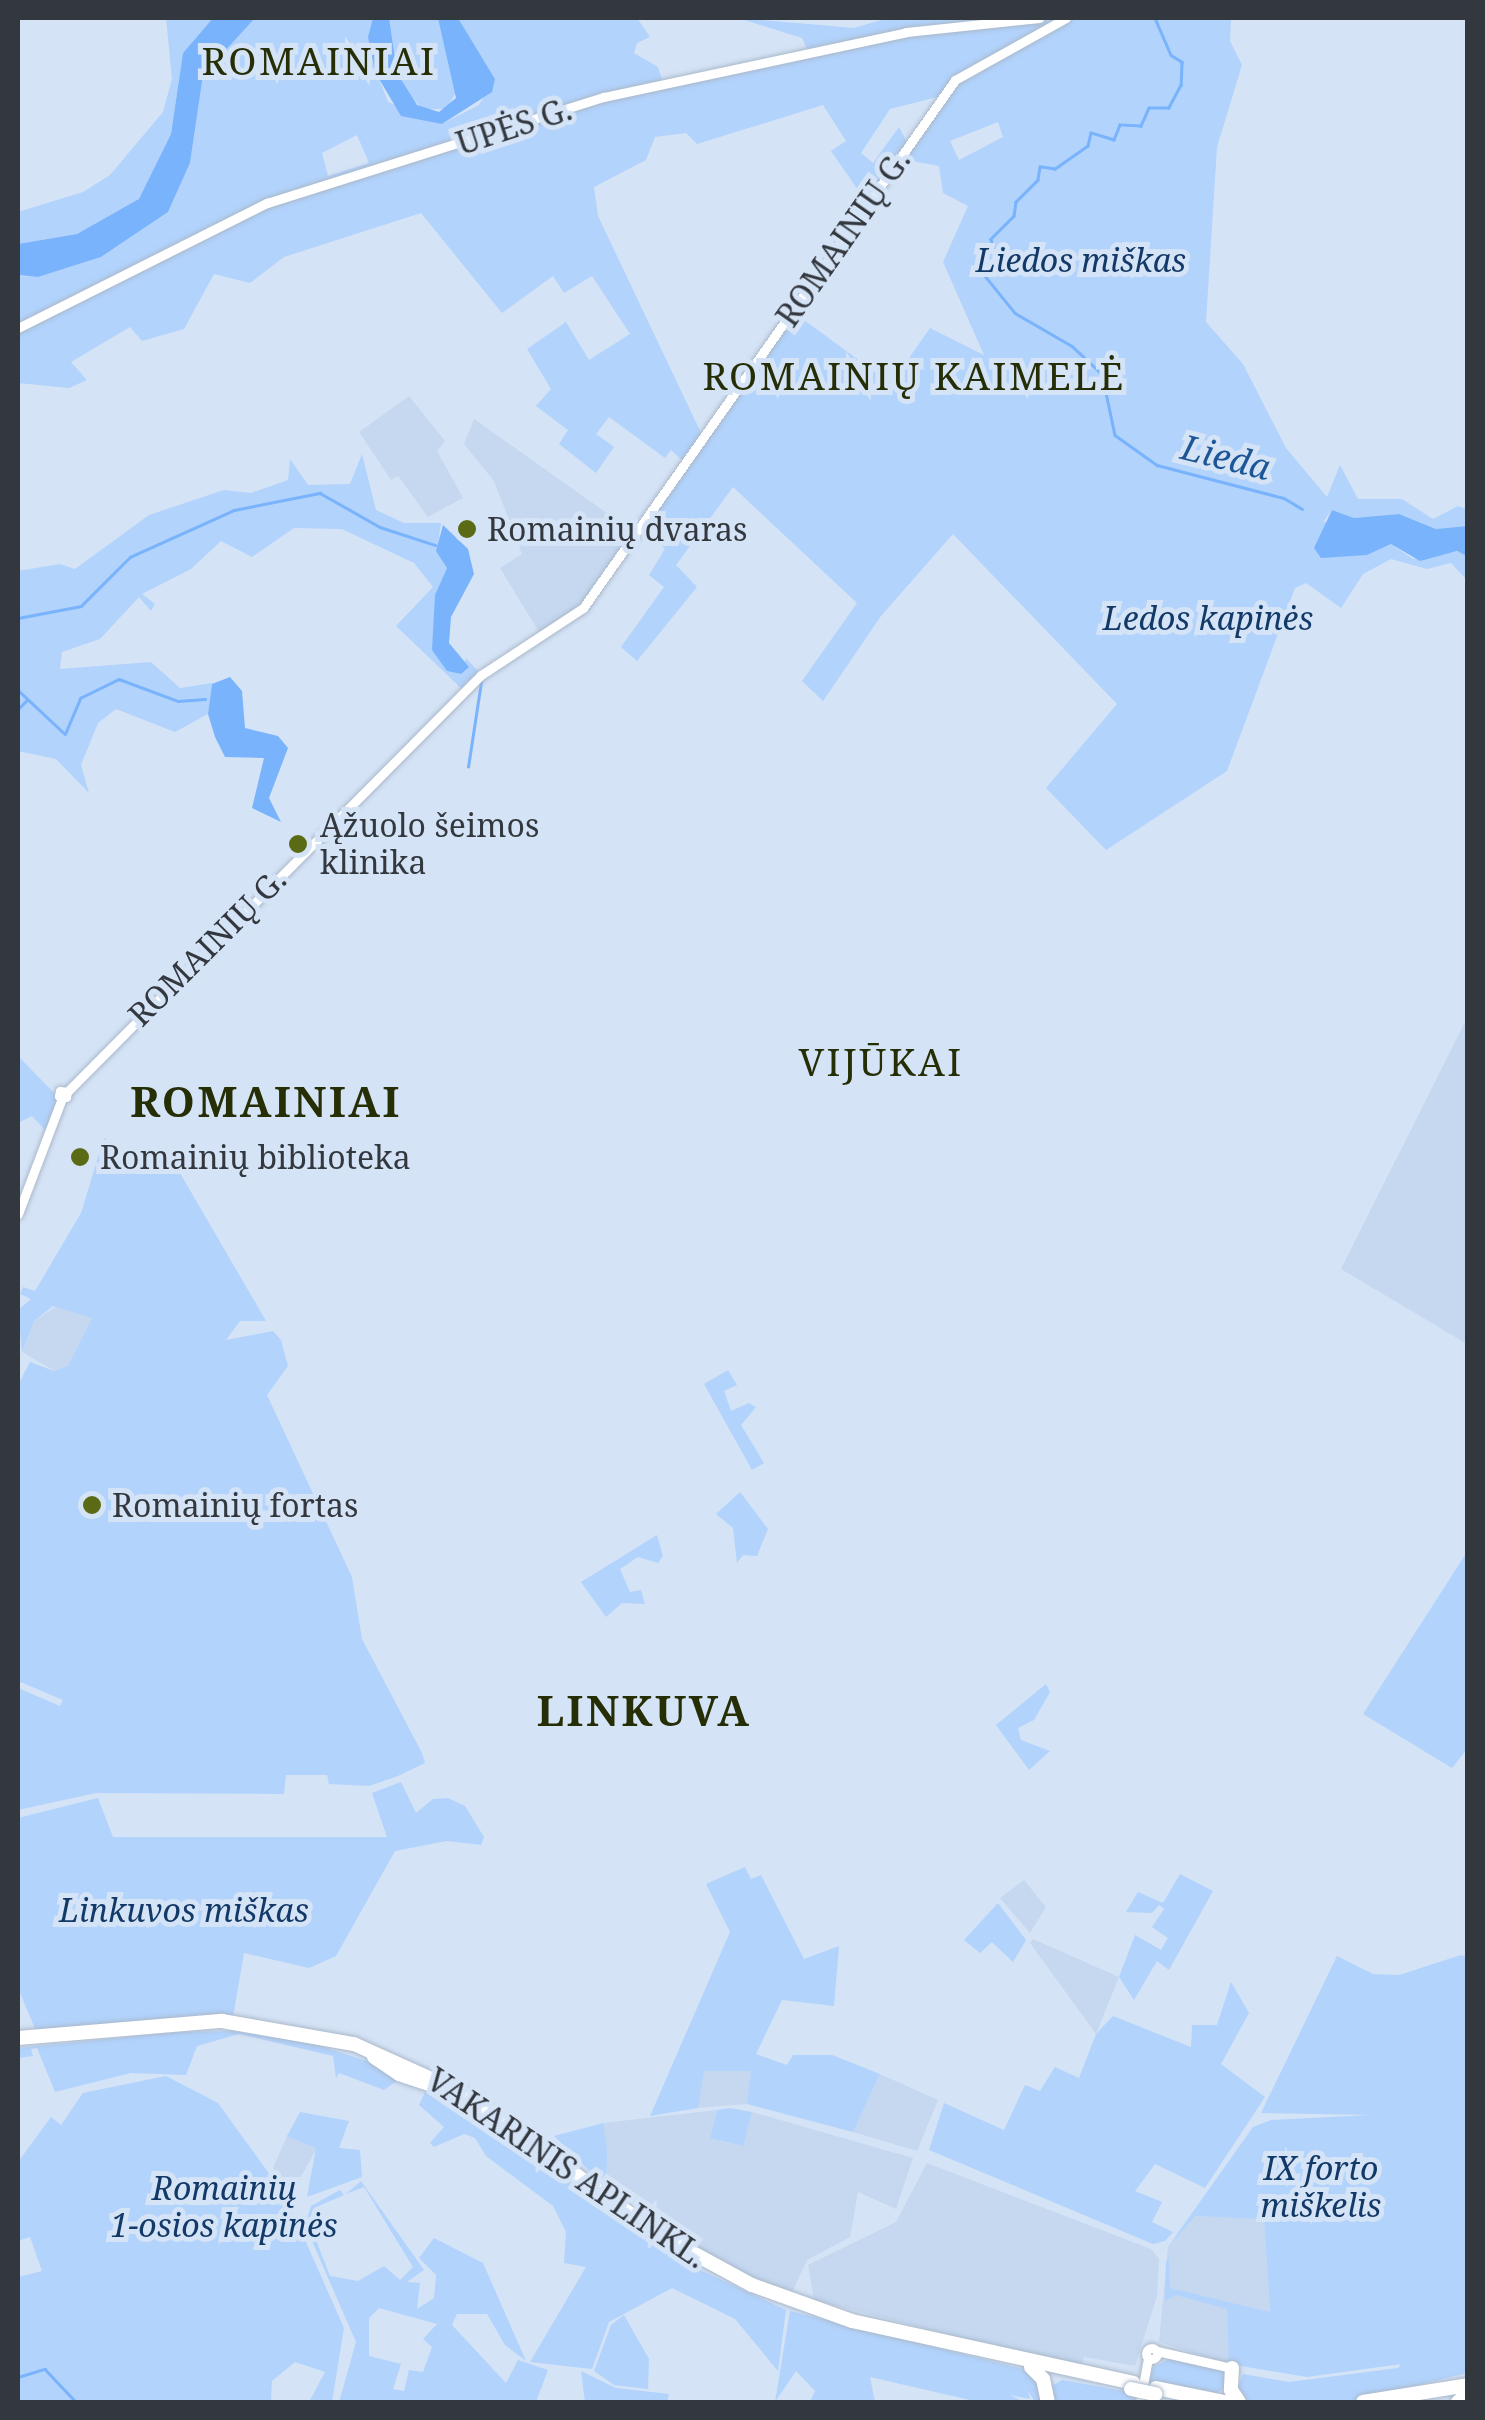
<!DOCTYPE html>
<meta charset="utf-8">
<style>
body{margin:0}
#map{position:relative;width:1485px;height:2420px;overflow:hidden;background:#d5e3f6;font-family:"Noto Serif",serif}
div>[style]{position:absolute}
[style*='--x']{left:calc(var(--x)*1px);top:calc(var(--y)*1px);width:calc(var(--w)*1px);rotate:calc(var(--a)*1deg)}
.built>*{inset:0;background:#c5d8f0}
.green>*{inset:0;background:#b2d3fc}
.water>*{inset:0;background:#79b3fc}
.stream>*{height:2.5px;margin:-1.25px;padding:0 1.25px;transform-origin:1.25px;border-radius:1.25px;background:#79b3fc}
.roads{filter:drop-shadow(0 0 2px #aab8ca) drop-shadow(0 0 2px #aab8ca)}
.secondary>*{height:9px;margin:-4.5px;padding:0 4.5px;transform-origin:4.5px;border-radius:4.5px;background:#fff}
.secondary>.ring{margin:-4.5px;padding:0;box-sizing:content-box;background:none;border:9px solid #fff;border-radius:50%}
.highway>*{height:14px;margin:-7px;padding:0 7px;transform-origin:7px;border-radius:7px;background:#fff}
.bridges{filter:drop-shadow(0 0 2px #aab8ca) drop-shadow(0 0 2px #aab8ca)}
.highway-bridge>*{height:14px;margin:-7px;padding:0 7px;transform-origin:7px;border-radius:7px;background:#fff}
.dots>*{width:28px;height:28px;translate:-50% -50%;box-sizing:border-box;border:5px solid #d5e3f6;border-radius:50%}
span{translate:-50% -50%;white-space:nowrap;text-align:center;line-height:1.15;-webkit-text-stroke:10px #d5e3f6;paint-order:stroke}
.street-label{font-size:32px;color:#33383f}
.park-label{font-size:32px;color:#123967;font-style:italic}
.poi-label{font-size:32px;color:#33383f}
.left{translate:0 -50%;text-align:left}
.water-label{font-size:35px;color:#1d5697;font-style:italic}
.quarter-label{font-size:38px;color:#262e06;letter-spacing:2.5px}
.district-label{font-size:42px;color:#262e06;font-weight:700;letter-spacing:2.5px}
.frame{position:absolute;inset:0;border:20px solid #33383f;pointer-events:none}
</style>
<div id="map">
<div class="built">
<div style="clip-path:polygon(409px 396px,445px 441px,437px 451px,463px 498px,428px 517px,398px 476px,391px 480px,359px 432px)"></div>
<div style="clip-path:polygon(474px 419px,635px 533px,583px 605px,539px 632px,500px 568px,522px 554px,494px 481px,464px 444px)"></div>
<div style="clip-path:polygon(1467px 1018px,1467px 1344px,1341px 1269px)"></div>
<div style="clip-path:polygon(60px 1304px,92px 1318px,68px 1366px,55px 1371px,22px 1352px,34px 1321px)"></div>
<div style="clip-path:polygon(1024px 1880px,1046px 1907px,1030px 1933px,1000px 1898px)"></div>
<div style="clip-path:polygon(1033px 1939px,1119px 1977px,1096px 2034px,1030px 1943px)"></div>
<div style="clip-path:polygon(703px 2071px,752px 2071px,747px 2104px,698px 2108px)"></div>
<div style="clip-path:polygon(880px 2074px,938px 2100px,917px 2151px,853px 2132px)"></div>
<div style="clip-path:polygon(717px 2110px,710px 2138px,742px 2146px,752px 2112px,913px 2158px,896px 2209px,858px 2192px,850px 2237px,807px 2260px,790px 2297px,694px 2252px,603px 2192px,603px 2123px)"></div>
<div style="clip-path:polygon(287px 2136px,317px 2148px,291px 2195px,273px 2168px)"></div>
<div style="clip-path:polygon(927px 2163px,1151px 2249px,1159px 2259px,1157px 2296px,1135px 2366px,1084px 2357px,1080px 2368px,814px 2300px,808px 2265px,896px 2222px)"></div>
<div style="clip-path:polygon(1194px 2216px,1264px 2218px,1270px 2312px,1229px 2364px,1159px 2342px,1168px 2247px)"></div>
</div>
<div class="green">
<div style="clip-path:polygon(166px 18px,213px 18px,183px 53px,171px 134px,139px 200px,77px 234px,18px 244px,18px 212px,83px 192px,110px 175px,163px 112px,172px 79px)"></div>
<div style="clip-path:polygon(evenodd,255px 18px,373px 18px,369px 53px,388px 102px,442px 124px,479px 105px,495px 79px,458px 18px,637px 18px,650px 37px,637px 43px,634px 53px,658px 67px,662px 80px,809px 54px,802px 38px,738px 18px,854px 28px,888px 18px,1231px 18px,1230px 41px,1242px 65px,1217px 147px,1206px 322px,1243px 364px,1286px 448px,1327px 497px,1340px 465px,1358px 499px,1402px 499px,1433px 519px,1458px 506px,1467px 509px,1467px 526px,1436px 529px,1399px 514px,1354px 518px,1332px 510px,1324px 521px,1367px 555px,1391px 544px,1413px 559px,1461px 551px,1467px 556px,1467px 580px,1451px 563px,1427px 569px,1391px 559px,1363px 574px,1341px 608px,1306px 583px,1295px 588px,1227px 771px,1106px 850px,1046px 788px,1117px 704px,953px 534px,881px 616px,823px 701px,802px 681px,857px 603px,733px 487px,676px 565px,697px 587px,637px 661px,621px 647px,664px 587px,649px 575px,665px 549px,640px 525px,683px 461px,671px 450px,665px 458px,609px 417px,596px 434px,614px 447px,596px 473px,559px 444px,568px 430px,536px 406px,551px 389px,527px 349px,566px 322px,589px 360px,630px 334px,592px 276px,564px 293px,553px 276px,502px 313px,421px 213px,284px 257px,250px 283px,214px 274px,184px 329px,142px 341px,130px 327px,71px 362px,87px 380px,69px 388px,18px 383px,18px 276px,38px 277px,101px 257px,168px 212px,190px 163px,203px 75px,255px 18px,949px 94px,918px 140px,908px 144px,899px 127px,873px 163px,861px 153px,890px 109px,949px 94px,255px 18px,823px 105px,846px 141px,831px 151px,865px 200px,896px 158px,939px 166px,943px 193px,968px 206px,943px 262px,984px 355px,930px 328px,891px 384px,792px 311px,703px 437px,598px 216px,594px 187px,646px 160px,655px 137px,686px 133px,697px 144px,823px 105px,255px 18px,998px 122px,1003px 137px,959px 160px,950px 141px,998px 122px,255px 18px,357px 135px,369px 163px,328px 176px,322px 153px,357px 135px)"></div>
<div style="clip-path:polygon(388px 18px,438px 18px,457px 90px,447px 109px,423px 109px,407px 94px,391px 54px)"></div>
<div style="clip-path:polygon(362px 454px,376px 510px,404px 523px,441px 523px,437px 551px,447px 568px,437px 591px,447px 671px,461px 674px,466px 658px,479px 672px,462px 689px,396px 626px,433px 587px,414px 563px,342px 529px,294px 528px,252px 557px,221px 541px,191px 569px,142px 594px,155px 604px,151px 611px,139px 597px,100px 639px,62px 652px,60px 669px,151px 662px,180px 688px,212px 683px,208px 714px,175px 732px,116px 709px,98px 723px,81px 765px,89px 793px,56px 759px,18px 751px,18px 571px,60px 564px,75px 569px,149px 515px,224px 490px,251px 493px,288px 480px,290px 459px,308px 485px,350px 484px)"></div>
<div style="clip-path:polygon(18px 1056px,58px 1097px,47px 1132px,32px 1116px,18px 1123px)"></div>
<div style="clip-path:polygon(104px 1138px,139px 1163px,173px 1161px,266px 1321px,240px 1321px,226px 1340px,273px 1331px,281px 1340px,288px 1366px,267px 1395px,352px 1577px,362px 1639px,422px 1753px,425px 1763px,398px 1776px,369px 1786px,329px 1784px,327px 1775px,286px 1775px,284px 1794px,96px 1793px,18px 1810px,18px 1688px,60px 1706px,63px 1700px,18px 1681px,18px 1385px,30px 1362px,54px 1371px,68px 1366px,92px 1318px,53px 1306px,34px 1321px,22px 1352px,18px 1310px,31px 1299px,20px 1294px,23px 1287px,35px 1291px,81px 1213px)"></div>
<div style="clip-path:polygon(728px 1370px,737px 1385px,724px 1391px,731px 1411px,749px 1403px,756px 1407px,741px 1425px,764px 1463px,752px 1470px,704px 1384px)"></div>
<div style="clip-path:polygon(740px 1492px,768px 1529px,757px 1556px,743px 1555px,737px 1563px,733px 1528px,716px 1514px)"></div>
<div style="clip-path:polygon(657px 1535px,663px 1556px,658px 1563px,638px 1557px,620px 1569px,630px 1592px,641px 1590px,645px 1604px,622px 1603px,606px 1617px,581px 1582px)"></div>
<div style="clip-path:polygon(1467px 1552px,1467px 1749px,1452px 1768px,1363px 1714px)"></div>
<div style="clip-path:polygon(1046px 1684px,1050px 1692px,1034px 1720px,1018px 1728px,1021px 1740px,1050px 1751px,1029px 1770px,996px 1725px)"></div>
<div style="clip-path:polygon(401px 1782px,416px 1813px,433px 1799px,448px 1798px,465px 1806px,484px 1837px,481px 1845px,447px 1841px,395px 1851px,336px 1956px,309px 1968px,244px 1953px,233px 2017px,36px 2031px,18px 1988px,18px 1818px,98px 1798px,113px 1837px,387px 1837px,372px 1793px)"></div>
<div style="clip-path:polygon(745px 1867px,751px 1879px,761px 1875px,804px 1959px,839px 1946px,834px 2006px,782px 2000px,756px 2054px,787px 2065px,793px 2055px,832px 2055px,880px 2074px,853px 2132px,747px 2104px,751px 2071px,704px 2071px,698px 2108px,650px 2116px,730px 1932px,706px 1884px)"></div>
<div style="clip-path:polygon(1180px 1874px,1213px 1891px,1169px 1970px,1157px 1961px,1134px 2000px,1119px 1977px,1135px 1935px,1161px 1950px,1168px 1938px,1152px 1927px,1164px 1909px,1159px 1905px,1152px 1913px,1126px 1912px,1138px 1892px,1163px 1903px)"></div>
<div style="clip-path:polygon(998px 1903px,1026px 1940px,1013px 1962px,992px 1942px,980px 1953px,964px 1940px)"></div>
<div style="clip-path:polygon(1461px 1955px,1467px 1957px,1467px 2373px,1351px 2402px,1244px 2402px,1235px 2395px,1243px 2374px,1289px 2382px,1398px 2368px,1401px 2364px,1307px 2377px,1229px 2364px,1227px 2309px,1176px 2295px,1165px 2301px,1166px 2262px,1179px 2244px,1169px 2259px,1170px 2288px,1270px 2312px,1264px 2219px,1195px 2216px,1168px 2247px,1253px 2127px,1271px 2120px,1371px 2115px,1261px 2113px,1337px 1956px,1373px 1974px,1399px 1975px)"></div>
<div style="clip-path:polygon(1231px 1982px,1249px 2013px,1221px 2064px,1265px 2097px,1205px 2188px,1155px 2164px,1135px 2191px,1162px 2202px,1152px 2222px,1173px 2232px,1165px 2241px,1153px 2244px,929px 2150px,944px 2103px,1004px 2130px,1025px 2085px,1040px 2091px,1055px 2067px,1079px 2078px,1096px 2034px,1113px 2016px,1191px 2047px,1192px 2025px,1217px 2025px)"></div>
<div style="clip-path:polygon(177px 2032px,232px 2031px,305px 2041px,385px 2067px,398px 2080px,384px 2090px,339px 2073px,336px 2078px,333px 2056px,239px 2034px,197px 2046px,186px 2075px,131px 2073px,55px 2092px,37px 2048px,31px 2049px,33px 2056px,18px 2058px,18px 2048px)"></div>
<div style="clip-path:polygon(166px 2076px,218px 2103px,286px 2197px,344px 2328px,332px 2402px,309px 2402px,325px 2372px,295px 2362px,272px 2381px,271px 2402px,18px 2402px,18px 2277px,42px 2271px,30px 2237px,18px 2241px,18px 2162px,51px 2117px,61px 2125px,83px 2093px)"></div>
<div style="clip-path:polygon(427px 2088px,473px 2112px,687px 2264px,786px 2310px,778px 2371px,735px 2319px,672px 2288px,609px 2322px,592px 2369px,530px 2362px,586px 2267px,564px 2263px,566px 2232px,553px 2206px,486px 2156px,475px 2138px,464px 2134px,434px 2147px,430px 2143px,444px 2127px,419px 2105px)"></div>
<div style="clip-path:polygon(730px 2108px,752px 2112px,743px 2146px,710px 2138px,717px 2110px)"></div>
<div style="clip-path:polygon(300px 2112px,349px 2121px,339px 2148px,360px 2150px,362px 2177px,307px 2197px,316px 2148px,287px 2136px)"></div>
<div style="clip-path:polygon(603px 2123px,607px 2151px,606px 2187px,554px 2136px)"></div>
<div style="clip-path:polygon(evenodd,361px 2181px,424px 2270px,407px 2282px,420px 2283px,417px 2309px,434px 2298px,436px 2275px,419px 2258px,434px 2238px,483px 2263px,526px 2361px,505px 2345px,487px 2314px,457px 2314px,452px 2325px,506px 2383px,518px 2360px,548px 2370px,536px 2402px,339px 2402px,356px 2342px,305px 2225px,311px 2206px,340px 2190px,344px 2195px,314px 2208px,309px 2222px,330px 2276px,358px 2281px,384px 2266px,400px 2280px,413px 2267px,364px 2187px,346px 2194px,361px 2181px,379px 2308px,437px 2324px,423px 2339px,432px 2347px,423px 2372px,409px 2370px,404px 2391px,393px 2389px,401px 2364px,369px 2356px,369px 2318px,379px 2308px)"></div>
<div style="clip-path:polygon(790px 2311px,1031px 2371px,1045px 2402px,1035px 2402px,1028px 2391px,1030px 2399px,1010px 2395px,1024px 2402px,979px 2402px,870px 2377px,875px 2402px,810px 2402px,815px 2391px,796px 2371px,775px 2402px)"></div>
<div style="clip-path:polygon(624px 2315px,649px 2359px,648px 2389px,614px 2385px,594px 2371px,611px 2325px)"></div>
<div style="clip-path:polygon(1169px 2359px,1224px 2370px,1225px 2388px,1213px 2395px,1148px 2381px,1154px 2367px)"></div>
<div style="clip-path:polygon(581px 2371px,616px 2388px,669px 2394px,667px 2402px,585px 2402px)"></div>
<div style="clip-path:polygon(1062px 2380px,1129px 2392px,1136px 2402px,1052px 2402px,1050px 2387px)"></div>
</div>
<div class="water">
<div style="clip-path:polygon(213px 18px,255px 18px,203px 75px,190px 163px,168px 212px,101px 257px,38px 277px,18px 275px,18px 244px,77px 234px,139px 199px,171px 134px,183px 53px)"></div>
<div style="clip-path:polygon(373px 18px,389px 18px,397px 73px,417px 105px,439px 112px,456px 98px,438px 18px,458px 18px,495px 79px,492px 92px,442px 124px,401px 116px,375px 72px,368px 37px)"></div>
<div style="clip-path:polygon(1332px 510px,1354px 518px,1399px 514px,1436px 529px,1467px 526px,1467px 556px,1457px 551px,1420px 561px,1391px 544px,1367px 555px,1321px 558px,1314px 548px)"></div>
<div style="clip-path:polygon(443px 525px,468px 549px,474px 574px,451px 617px,449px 643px,469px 667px,461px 674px,447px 671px,432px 650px,435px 595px,447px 568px,436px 551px)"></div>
<div style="clip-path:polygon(230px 677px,242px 691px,245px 728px,278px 736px,288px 748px,269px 798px,281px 822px,252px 808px,264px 758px,225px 757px,215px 737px,208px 714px,212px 684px)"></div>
</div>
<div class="stream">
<div style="--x:1155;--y:18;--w:40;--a:66.6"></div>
<div style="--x:1171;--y:55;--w:13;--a:32"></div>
<div style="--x:1182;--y:62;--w:23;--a:92"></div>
<div style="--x:1181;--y:85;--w:26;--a:118"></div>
<div style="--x:1169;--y:108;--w:20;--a:180"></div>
<div style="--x:1149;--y:108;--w:20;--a:114"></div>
<div style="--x:1141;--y:126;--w:21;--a:-177"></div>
<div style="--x:1120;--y:125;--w:16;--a:112"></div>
<div style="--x:1114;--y:140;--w:24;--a:-163"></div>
<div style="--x:1091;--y:133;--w:13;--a:103"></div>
<div style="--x:1088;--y:146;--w:40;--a:145.1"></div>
<div style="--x:1055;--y:169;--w:15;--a:-172"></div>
<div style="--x:1040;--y:167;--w:13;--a:99"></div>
<div style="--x:1038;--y:180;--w:31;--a:135"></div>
<div style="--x:1016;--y:202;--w:14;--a:98"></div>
<div style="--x:1014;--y:216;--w:33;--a:135"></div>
<div style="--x:991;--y:239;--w:13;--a:77"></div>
<div style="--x:994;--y:252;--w:14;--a:163"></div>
<div style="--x:981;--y:256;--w:11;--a:112"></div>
<div style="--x:977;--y:266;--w:60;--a:51"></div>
<div style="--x:1015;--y:313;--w:66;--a:30.1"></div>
<div style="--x:1072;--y:346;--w:41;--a:43"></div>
<div style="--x:1102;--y:374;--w:62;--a:78"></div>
<div style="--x:1115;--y:435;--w:52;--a:35.5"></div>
<div style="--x:1157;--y:465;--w:131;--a:14.6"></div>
<div style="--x:1284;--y:498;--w:21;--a:31"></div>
<div style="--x:18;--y:618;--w:64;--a:-10.8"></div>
<div style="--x:81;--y:606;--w:69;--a:-45"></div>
<div style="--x:130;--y:557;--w:114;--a:-24.3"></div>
<div style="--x:234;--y:510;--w:88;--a:-11.2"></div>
<div style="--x:320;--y:493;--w:69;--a:29.5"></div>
<div style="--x:380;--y:527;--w:58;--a:18.1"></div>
<div style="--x:18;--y:690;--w:64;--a:43.1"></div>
<div style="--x:65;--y:734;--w:39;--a:-67"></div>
<div style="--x:80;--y:698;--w:43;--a:-26"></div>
<div style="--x:119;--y:679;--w:63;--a:20.4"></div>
<div style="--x:178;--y:701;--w:27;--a:-4"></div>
<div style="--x:18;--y:709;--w:13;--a:-45"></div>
<div style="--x:468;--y:767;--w:86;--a:-81.3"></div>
<div style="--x:18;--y:2377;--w:28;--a:-17"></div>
<div style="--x:45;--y:2369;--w:45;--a:46.8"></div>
</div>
<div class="roads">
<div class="secondary">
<div style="--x:18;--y:328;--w:279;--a:-26.7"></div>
<div style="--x:267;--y:203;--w:353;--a:-17.5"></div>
<div style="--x:604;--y:97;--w:309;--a:-12.1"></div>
<div style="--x:906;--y:32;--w:134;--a:-6"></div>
<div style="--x:60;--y:1091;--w:7;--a:8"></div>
<div style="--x:67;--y:1092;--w:5;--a:101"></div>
<div style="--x:66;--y:1097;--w:7;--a:-172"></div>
<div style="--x:59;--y:1096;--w:5;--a:-79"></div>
<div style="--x:67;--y:1092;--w:588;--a:-45.21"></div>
<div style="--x:481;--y:675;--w:122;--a:-33.3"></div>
<div style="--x:583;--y:608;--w:646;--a:-54.83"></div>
<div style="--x:955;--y:80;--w:127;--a:-29.2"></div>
<div style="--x:18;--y:1214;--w:124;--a:-69.2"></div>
<div class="ring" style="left:1146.5px;top:2348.5px;width:2px;height:2px"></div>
<div style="--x:1157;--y:2351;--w:77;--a:12.8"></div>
<div style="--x:1140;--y:2402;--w:45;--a:-79.7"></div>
</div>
<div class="highway">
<div style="--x:18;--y:2038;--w:205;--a:-4.8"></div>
<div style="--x:222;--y:2021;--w:134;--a:9.9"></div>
<div style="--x:354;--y:2044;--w:121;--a:24.4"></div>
<div style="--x:464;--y:2094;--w:239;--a:35.8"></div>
<div style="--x:658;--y:2234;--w:107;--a:28.5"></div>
<div style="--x:752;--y:2285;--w:106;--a:19.8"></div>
<div style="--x:852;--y:2321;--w:288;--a:12.4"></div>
<div style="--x:374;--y:2057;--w:30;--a:34"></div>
<div style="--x:399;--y:2074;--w:44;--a:18.4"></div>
<div style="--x:1031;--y:2367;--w:17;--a:45"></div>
<div style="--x:1043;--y:2379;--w:24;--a:78"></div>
<div style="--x:1232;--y:2368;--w:22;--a:93"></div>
<div style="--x:1231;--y:2390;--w:14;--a:56"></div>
<div style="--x:1156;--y:2388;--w:69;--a:11.6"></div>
<div style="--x:1363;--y:2402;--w:106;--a:-9.2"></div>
<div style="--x:1458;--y:2402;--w:13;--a:-42"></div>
</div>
</div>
<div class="bridges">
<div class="highway-bridge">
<div style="--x:1131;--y:2389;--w:25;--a:12"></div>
</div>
</div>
<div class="dots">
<div style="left:467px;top:529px;background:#5b6b15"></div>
<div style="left:298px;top:844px;background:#5b6b15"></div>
<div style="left:80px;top:1157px;background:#5b6b15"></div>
<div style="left:92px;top:1505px;background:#5b6b15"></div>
</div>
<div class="street-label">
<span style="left:514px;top:126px;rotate:-18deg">UPĖS G.</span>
<span style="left:843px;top:238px;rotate:-55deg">ROMAINIŲ G.</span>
<span style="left:207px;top:947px;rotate:-45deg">ROMAINIŲ G.</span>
<span style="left:567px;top:2168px;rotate:34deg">VAKARINIS APLINKL.</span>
</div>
<div class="park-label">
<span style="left:1081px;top:260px">Liedos miškas</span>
<span style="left:1208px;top:618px">Ledos kapinės</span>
<span style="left:184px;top:1910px">Linkuvos miškas</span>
<span style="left:1321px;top:2187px">IX forto<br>miškelis</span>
<span style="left:224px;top:2207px">Romainių<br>1-osios kapinės</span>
</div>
<div class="poi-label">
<span class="left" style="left:487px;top:529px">Romainių dvaras</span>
<span class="left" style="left:320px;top:844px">Ąžuolo šeimos<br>klinika</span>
<span class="left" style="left:100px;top:1157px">Romainių biblioteka</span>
<span class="left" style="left:112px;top:1505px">Romainių fortas</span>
</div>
<div class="water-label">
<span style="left:1226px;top:457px;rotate:14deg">Lieda</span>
</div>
<div class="quarter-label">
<span style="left:319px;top:61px">ROMAINIAI</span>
<span style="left:914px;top:376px">ROMAINIŲ KAIMELĖ</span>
<span style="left:881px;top:1062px">VIJŪKAI</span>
</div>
<div class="district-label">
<span style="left:266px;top:1101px">ROMAINIAI</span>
<span style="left:644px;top:1710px">LINKUVA</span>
</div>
<div class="frame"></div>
</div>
